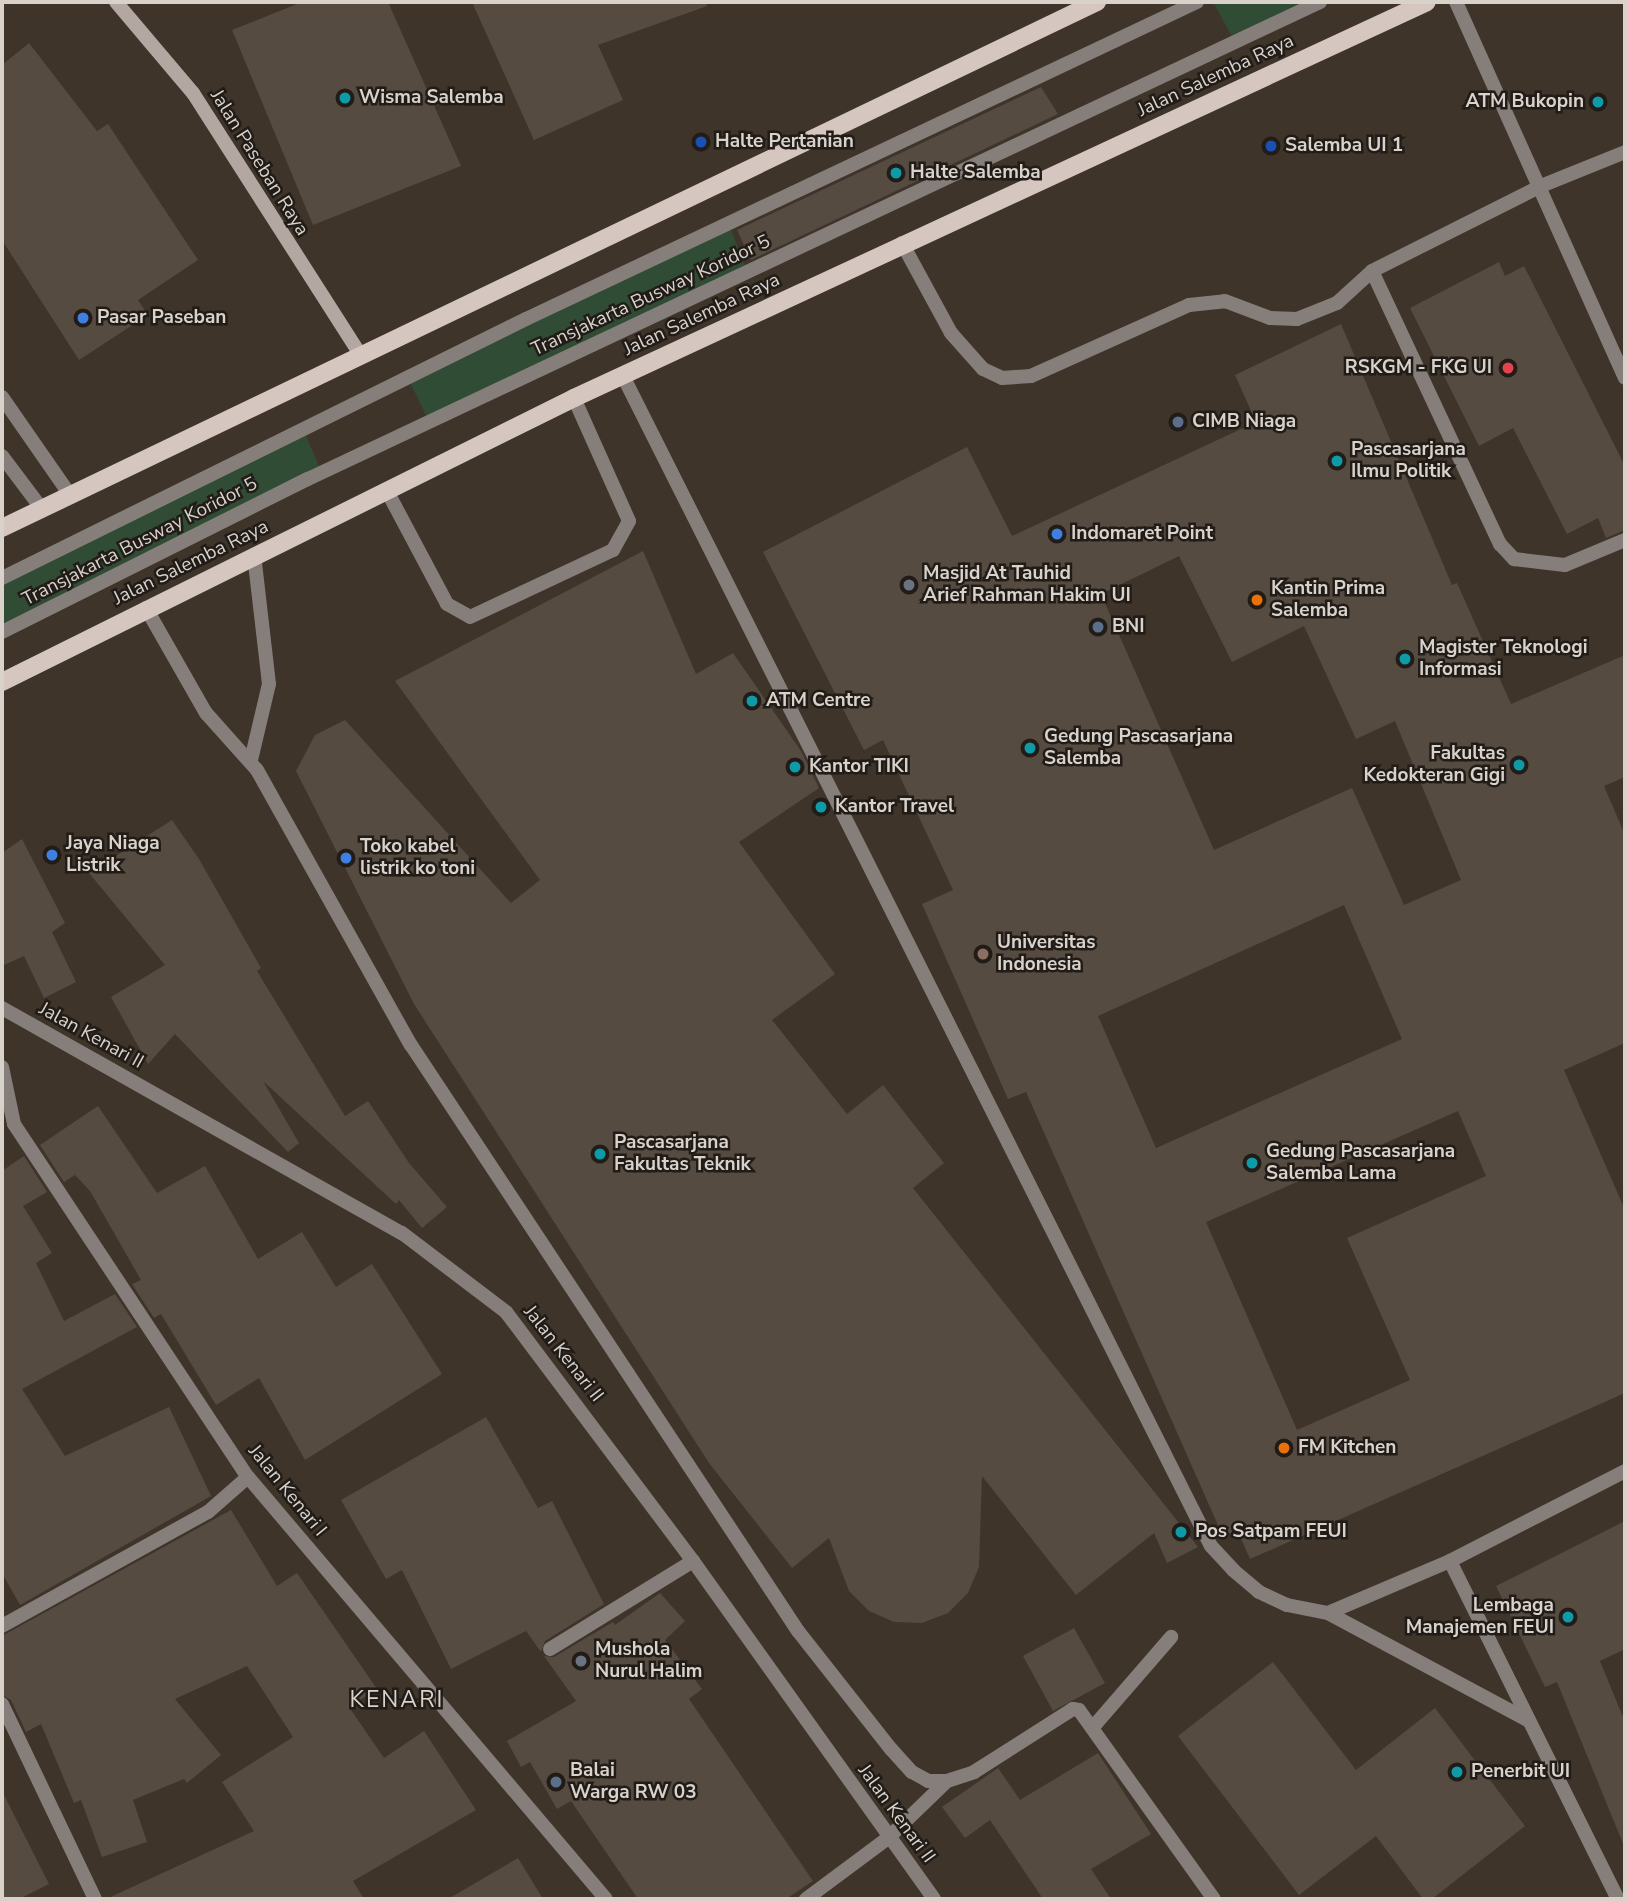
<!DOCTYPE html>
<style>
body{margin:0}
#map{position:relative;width:1627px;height:1901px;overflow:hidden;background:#3e3429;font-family:"Nunito Sans",sans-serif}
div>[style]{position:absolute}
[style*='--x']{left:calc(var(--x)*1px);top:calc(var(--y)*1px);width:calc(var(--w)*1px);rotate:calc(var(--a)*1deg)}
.green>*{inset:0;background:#304c34}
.building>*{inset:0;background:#564b40}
.service>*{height:14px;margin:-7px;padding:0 7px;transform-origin:7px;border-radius:7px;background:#867e7b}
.minor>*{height:14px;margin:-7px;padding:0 7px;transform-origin:7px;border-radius:7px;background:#867e7b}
.secondary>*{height:14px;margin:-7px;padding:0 7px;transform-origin:7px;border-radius:7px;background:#b3a7a2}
.primary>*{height:18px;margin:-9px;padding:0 9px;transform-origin:9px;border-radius:9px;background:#d6c6c0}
.dots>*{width:19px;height:19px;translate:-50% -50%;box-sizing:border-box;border:4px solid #211c18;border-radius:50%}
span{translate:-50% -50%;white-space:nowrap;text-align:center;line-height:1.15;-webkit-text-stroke:5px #211c18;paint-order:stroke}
.street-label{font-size:19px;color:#d8d2cb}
.poi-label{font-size:19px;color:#d8d2cb;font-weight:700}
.left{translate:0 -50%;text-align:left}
.right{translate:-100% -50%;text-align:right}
.quarter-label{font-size:23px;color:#d8d2cb;letter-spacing:2px}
.frame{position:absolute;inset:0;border:4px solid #d8d2cb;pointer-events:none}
</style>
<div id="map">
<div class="green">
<div style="clip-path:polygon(1213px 2px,1319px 2px,1235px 42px)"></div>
<div style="clip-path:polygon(729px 224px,747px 271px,429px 422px,408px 378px)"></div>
<div style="clip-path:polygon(304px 431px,322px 473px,2px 631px,2px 578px)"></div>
</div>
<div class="building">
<div style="clip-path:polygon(302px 2px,388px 2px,461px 166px,313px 225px,232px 30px)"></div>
<div style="clip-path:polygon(472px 2px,707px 2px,707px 6px,598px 45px,623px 100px,534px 140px)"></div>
<div style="clip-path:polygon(29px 43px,97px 131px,108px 124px,198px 260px,138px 300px,148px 315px,79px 360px,2px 240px,2px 65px)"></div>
<div style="clip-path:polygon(1041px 87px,1058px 114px,751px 260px,737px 230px)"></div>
<div style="clip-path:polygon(1499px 262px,1505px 276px,1524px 266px,1625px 466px,1625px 530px,1606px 538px,1598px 518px,1567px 534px,1513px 428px,1479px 446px,1410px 308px)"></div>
<div style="clip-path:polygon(evenodd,1341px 324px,1452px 585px,1457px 583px,1511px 704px,1625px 655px,1625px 777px,1604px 786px,1625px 835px,1625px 1043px,1564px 1070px,1625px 1210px,1625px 1393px,1250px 1559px,1238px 1532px,1222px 1534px,1026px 1092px,1008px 1099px,922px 904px,953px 890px,883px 740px,864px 750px,763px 552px,967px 447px,1012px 536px,1256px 422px,1235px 375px,1341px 324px,1179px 556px,1232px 662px,1304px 626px,1356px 739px,1395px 721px,1461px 880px,1404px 905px,1352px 788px,1214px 850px,1101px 594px,1179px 556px,1341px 324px,1344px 905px,1402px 1039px,1156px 1148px,1098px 1016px,1344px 905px,1341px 324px,1458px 1111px,1486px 1176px,1347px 1238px,1410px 1380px,1297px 1430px,1206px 1222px,1458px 1111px)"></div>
<div style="clip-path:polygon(643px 551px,696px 674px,733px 653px,801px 751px,819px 788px,739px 842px,835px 974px,772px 1020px,847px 1114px,883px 1085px,944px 1163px,913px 1188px,1198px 1547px,1167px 1563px,1154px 1533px,1076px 1595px,982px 1476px,979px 1567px,968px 1593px,948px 1613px,922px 1623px,894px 1622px,869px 1611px,849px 1591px,829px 1538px,792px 1568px,709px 1463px,414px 1004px,296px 771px,315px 735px,345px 720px,511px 903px,540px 880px,395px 681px)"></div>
<div style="clip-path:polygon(172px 820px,199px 859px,261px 968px,257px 971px,345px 1116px,368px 1101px,409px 1163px,447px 1207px,422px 1228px,399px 1200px,396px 1204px,263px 1081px,299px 1143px,288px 1152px,175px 1034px,148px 1064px,111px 997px,165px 965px,89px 873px)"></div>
<div style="clip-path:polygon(22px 839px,65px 923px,52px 932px,76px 982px,44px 998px,24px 956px,2px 966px,2px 853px)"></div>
<div style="clip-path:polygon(98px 1106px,157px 1193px,205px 1166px,258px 1259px,302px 1232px,336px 1287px,372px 1264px,442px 1374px,305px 1460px,259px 1378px,216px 1405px,161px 1314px,154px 1318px,132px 1284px,141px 1280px,90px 1191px,75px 1175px,64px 1182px,40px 1145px)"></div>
<div style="clip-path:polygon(24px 1156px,47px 1192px,23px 1206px,52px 1253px,36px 1263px,64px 1321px,115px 1294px,137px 1327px,22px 1389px,65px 1456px,169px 1407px,211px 1496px,20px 1605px,2px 1573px,2px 1171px)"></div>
<div style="clip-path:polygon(486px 1417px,538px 1508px,552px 1501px,604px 1604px,545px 1641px,541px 1652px,526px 1631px,451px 1669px,402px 1570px,386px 1579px,341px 1500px)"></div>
<div style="clip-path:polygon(231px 1510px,277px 1586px,297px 1573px,377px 1689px,349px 1707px,384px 1758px,424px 1731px,476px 1810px,353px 1881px,364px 1899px,106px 1899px,254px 1831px,222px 1782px,293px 1737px,247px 1666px,175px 1699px,221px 1755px,187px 1783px,184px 1779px,133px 1800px,147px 1842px,102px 1857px,81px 1800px,74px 1803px,41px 1724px,26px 1732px,11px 1700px,2px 1695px,2px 1636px)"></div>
<div style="clip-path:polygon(1625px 1521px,1625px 1649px,1600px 1661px,1625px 1722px,1624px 1846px,1557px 1682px,1545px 1687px,1496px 1586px)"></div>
<div style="clip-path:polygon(660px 1593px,685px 1621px,665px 1640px,702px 1689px,689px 1699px,813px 1881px,786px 1899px,638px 1899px,571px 1801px,557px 1809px,530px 1762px,521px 1767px,507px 1741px,576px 1701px,544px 1656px,554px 1657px,613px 1622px,615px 1625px)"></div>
<div style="clip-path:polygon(1074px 1628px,1105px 1683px,1053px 1711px,1023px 1656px)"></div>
<div style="clip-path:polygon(1273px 1662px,1356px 1770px,1435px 1708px,1525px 1826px,1432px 1899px,1423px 1899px,1376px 1836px,1299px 1895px,1178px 1736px)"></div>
<div style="clip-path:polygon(1098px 1753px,1151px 1834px,1091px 1869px,1111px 1899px,1043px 1899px,990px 1820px,965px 1838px,942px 1807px,998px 1768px,1020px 1800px)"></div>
<div style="clip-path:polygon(2px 1791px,49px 1884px,19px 1899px,2px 1899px)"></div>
<div style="clip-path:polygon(518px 1858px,543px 1899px,448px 1899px)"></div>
</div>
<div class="service">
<div style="--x:1456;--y:2;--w:412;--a:65.8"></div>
<div style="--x:902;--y:243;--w:102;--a:61.4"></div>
<div style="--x:951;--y:333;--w:48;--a:48.4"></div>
<div style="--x:983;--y:369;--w:21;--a:25"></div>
<div style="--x:1002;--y:378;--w:29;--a:-4"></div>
<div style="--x:1031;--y:376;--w:173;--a:-24.2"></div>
<div style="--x:1189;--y:305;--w:36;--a:-6"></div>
<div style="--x:1225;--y:301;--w:48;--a:20.7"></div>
<div style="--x:1270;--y:318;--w:27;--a:2"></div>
<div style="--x:1297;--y:319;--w:43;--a:-21.8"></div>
<div style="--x:1337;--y:303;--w:47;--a:-42.4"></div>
<div style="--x:1372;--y:271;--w:189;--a:-26.7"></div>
<div style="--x:1541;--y:186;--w:91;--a:-22"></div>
<div style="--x:1372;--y:271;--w:302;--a:64.9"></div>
<div style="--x:1500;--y:544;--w:21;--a:47"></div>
<div style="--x:1514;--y:559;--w:51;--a:6.7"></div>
<div style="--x:1565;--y:565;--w:65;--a:-22.6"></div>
<div style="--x:623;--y:376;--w:1309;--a:63.32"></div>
<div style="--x:1211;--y:1546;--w:33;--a:47"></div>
<div style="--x:1233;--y:1570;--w:34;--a:40"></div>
<div style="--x:1259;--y:1592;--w:31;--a:25"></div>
<div style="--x:1287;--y:1605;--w:42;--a:11"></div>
<div style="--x:1328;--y:1613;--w:133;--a:-23.1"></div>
<div style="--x:1450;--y:1561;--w:197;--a:-27.2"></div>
<div style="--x:2;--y:397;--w:119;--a:55.2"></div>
<div style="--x:2;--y:456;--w:66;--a:53"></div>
<div style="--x:387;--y:491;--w:128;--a:62"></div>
<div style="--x:447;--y:604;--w:26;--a:29"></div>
<div style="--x:470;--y:617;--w:158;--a:-25.1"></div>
<div style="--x:613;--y:550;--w:33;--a:-61"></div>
<div style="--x:629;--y:521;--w:135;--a:-114.1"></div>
<div style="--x:2;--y:578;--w:585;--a:-26.3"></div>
<div style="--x:526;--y:319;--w:742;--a:-25.29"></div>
<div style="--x:146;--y:608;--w:121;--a:60.3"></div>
<div style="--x:206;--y:713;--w:76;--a:48.2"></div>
<div style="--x:257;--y:770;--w:315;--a:60.8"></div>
<div style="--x:411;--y:1045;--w:702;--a:56.56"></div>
<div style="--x:798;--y:1631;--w:150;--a:51.8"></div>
<div style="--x:891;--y:1749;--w:31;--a:48"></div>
<div style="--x:912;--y:1772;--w:18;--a:29"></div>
<div style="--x:928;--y:1781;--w:19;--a:0"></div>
<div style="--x:947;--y:1781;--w:28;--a:-18"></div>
<div style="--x:974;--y:1772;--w:117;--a:-32.5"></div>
<div style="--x:1073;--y:1709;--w:6;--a:9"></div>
<div style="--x:1079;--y:1710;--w:232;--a:54.5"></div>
<div style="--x:2;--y:632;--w:342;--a:-26.6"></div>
<div style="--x:308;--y:479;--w:1119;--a:-25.24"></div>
<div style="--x:251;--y:760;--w:78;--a:-76.7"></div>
<div style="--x:269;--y:684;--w:130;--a:-96.6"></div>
<div style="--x:1450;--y:1561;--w:377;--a:63.6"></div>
<div style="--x:1328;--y:1613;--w:228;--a:28.2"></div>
<div style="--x:1094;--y:1726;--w:118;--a:-49.1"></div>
<div style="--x:888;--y:1838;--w:82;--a:-44"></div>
</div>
<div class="minor">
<div style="--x:2;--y:1008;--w:459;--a:29.4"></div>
<div style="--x:402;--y:1233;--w:131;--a:37.2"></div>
<div style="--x:506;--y:1312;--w:311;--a:53.1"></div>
<div style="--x:693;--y:1561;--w:415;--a:54.5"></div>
<div style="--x:2;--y:1067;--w:58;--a:78.1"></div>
<div style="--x:14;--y:1124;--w:424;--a:56.5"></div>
<div style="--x:248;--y:1477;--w:553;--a:49.69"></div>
<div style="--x:2;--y:1626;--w:235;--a:-29"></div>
<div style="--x:208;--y:1512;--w:53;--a:-41.2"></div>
<div style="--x:550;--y:1649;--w:168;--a:-31.6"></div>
<div style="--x:2;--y:1704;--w:216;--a:64.5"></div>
<div style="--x:806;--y:1899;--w:102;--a:-36.6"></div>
</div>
<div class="secondary">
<div style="--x:116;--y:2;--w:119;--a:49.8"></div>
<div style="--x:193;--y:93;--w:308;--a:57.4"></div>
</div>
<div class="primary">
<div style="--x:2;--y:528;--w:1215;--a:-25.66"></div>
<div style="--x:2;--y:682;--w:639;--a:-26.4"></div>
<div style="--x:574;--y:398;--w:940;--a:-24.9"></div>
</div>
<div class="dots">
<div style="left:345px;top:98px;background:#0f9aa8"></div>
<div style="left:1598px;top:102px;background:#0f9aa8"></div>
<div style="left:701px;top:142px;background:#1a4fb4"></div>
<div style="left:1271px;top:146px;background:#1a4fb4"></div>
<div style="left:896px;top:173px;background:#0f9aa8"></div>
<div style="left:83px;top:318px;background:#3f7fe0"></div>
<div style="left:1508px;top:368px;background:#e0444e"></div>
<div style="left:1178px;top:422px;background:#5c6f8a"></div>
<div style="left:1337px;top:461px;background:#0f9aa8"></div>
<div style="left:1057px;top:534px;background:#3f7fe0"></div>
<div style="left:909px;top:585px;background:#6b7280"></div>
<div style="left:1257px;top:600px;background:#e8710a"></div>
<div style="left:1098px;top:627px;background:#5c6f8a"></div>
<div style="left:1405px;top:659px;background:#0f9aa8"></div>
<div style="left:752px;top:701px;background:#0f9aa8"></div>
<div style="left:1030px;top:748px;background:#0f9aa8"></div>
<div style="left:1519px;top:765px;background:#0f9aa8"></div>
<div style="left:795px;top:767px;background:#0f9aa8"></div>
<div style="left:821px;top:807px;background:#0f9aa8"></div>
<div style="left:52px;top:855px;background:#3f7fe0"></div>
<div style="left:346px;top:858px;background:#3f7fe0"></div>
<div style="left:983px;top:954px;background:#8d6e63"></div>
<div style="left:600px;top:1154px;background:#0f9aa8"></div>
<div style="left:1252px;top:1163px;background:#0f9aa8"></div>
<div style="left:1284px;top:1448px;background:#e8710a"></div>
<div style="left:1181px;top:1532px;background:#0f9aa8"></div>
<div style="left:1568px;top:1617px;background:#0f9aa8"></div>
<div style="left:581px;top:1661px;background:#6b7280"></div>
<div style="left:1457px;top:1772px;background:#0f9aa8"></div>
<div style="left:556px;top:1782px;background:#5c6f8a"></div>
</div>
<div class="street-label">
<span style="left:1216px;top:76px;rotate:-25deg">Jalan Salemba Raya</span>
<span style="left:259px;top:163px;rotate:58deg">Jalan Paseban Raya</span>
<span style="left:651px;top:296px;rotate:-25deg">Transjakarta Busway Koridor 5</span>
<span style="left:702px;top:315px;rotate:-25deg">Jalan Salemba Raya</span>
<span style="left:140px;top:542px;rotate:-27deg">Transjakarta Busway Koridor 5</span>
<span style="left:191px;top:563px;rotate:-26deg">Jalan Salemba Raya</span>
<span style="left:91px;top:1036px;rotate:29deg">Jalan Kenari II</span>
<span style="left:563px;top:1354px;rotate:52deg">Jalan Kenari II</span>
<span style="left:287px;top:1491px;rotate:51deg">Jalan Kenari I</span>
<span style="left:896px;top:1814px;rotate:54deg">Jalan Kenari II</span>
</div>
<div class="poi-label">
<span class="left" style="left:359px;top:98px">Wisma Salemba</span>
<span class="right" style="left:1584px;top:102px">ATM Bukopin</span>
<span class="left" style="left:715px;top:142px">Halte Pertanian</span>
<span class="left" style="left:1285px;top:146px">Salemba UI 1</span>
<span class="left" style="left:910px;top:173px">Halte Salemba</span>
<span class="left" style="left:97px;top:318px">Pasar Paseban</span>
<span class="right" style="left:1492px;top:368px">RSKGM - FKG UI</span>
<span class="left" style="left:1192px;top:422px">CIMB Niaga</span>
<span class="left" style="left:1351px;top:461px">Pascasarjana<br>Ilmu Politik</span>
<span class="left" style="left:1071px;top:534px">Indomaret Point</span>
<span class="left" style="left:923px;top:585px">Masjid At Tauhid<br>Arief Rahman Hakim UI</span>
<span class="left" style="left:1271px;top:600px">Kantin Prima<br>Salemba</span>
<span class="left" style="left:1112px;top:627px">BNI</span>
<span class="left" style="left:1419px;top:659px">Magister Teknologi<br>Informasi</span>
<span class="left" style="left:766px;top:701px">ATM Centre</span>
<span class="left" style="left:1044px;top:748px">Gedung Pascasarjana<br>Salemba</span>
<span class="right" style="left:1505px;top:765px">Fakultas<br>Kedokteran Gigi</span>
<span class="left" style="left:809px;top:767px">Kantor TIKI</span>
<span class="left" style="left:835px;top:807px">Kantor Travel</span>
<span class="left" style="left:66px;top:855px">Jaya Niaga<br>Listrik</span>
<span class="left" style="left:360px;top:858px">Toko kabel<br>listrik ko toni</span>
<span class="left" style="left:997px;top:954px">Universitas<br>Indonesia</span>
<span class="left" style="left:614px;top:1154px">Pascasarjana<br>Fakultas Teknik</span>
<span class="left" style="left:1266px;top:1163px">Gedung Pascasarjana<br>Salemba Lama</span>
<span class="left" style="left:1298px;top:1448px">FM Kitchen</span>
<span class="left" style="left:1195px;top:1532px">Pos Satpam FEUI</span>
<span class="right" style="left:1554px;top:1617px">Lembaga<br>Manajemen FEUI</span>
<span class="left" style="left:595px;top:1661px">Mushola<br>Nurul Halim</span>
<span class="left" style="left:570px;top:1782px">Balai<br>Warga RW 03</span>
<span class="left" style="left:1471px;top:1772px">Penerbit UI</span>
</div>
<div class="quarter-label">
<span style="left:397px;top:1700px">KENARI</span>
</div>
<div class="frame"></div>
</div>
